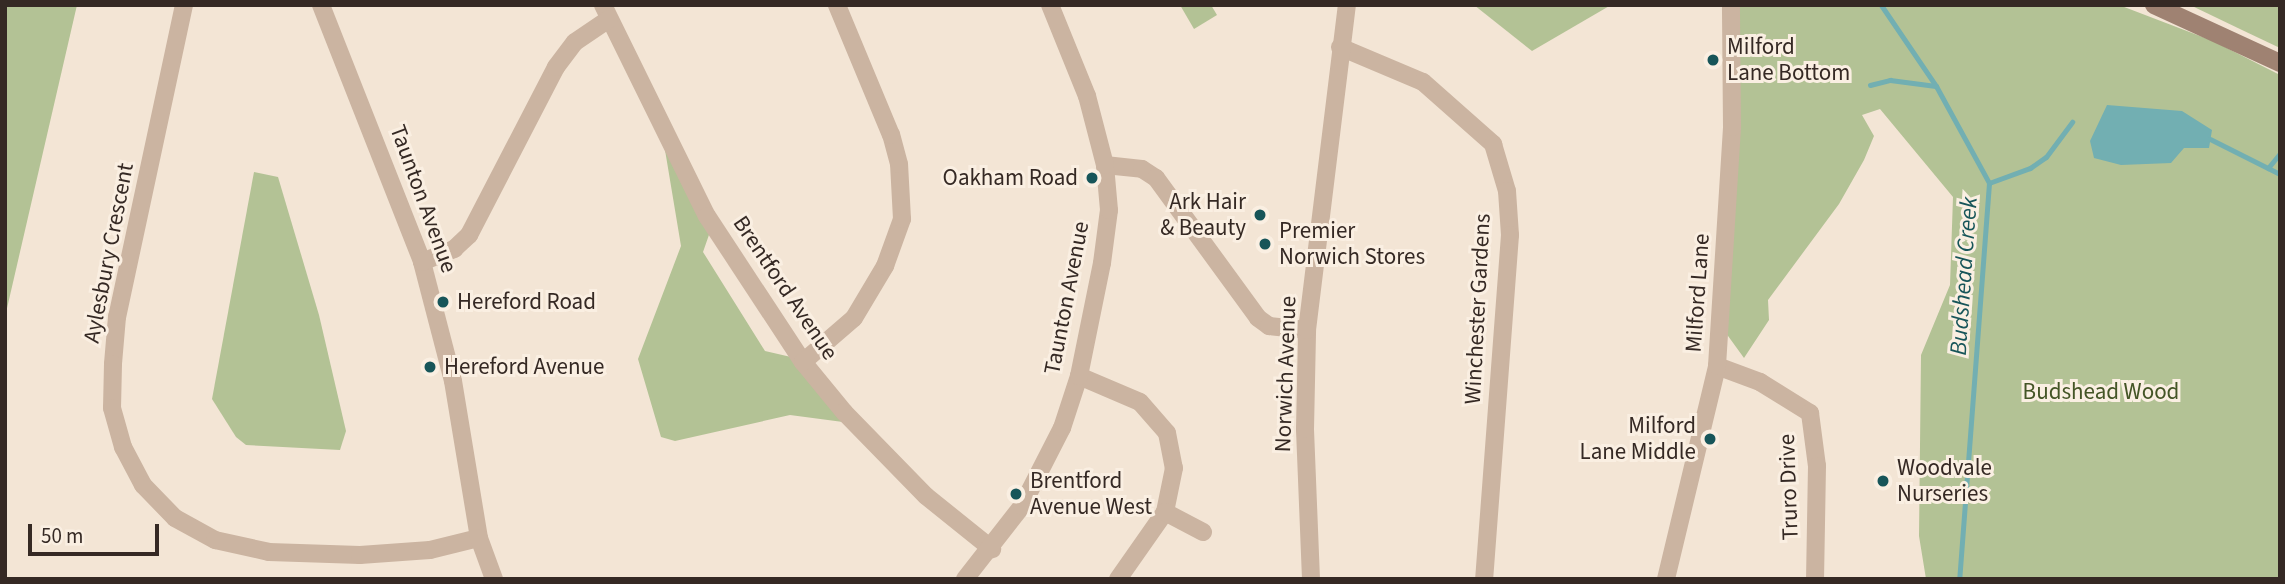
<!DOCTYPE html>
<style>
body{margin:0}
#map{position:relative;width:2285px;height:584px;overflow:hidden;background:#f3e5d5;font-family:"Source Sans 3",sans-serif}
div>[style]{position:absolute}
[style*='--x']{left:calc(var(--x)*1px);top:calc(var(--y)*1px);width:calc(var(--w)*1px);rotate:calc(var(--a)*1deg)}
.green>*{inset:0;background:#b3c295}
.water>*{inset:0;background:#72afb2}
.stream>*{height:5px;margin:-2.5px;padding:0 2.5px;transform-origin:2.5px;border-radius:2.5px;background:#72afb2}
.street>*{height:18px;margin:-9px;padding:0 9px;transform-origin:9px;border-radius:9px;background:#cbb4a1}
.secondary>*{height:18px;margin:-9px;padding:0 9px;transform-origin:9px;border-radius:9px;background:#9f8272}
.dots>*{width:19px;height:19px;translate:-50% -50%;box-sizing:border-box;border:4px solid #faefe2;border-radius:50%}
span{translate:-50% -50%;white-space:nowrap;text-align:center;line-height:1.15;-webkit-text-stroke:6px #faefe2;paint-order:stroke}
.poi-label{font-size:23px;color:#352924}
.left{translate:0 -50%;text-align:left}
.right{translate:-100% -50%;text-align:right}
.street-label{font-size:23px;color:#352924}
.park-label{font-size:23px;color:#445526}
.water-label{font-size:24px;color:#175559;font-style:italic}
.frame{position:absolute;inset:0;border:7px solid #352924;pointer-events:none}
.scale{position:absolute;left:28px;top:524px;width:131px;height:32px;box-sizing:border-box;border:4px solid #352924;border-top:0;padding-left:9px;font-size:21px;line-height:24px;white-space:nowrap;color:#352924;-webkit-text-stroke:5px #faefe2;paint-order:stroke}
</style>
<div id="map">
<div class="green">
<div style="clip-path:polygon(5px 5px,77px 5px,5px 317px)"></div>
<div style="clip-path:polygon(1180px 5px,1211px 5px,1217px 15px,1194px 29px)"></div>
<div style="clip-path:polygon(1474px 5px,1611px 5px,1532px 51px)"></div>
<div style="clip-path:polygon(1737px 5px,2119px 5px,2213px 41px,2280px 75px,2280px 579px,1926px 579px,1919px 536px,1921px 355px,1950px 285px,1953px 197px,1880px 109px,1862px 115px,1874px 136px,1864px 160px,1839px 204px,1768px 300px,1769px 320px,1744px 358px,1723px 329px)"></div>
<div style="clip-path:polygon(2190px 5px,2280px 5px,2280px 48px,2242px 30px)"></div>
<div style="clip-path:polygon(664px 144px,710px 232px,703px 252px,765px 351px,791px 357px,843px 422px,790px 415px,675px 441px,661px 437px,638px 359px,681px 246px)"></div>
<div style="clip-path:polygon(254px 172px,278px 177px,319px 315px,346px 431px,340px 450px,246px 445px,236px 437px,212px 399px)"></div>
</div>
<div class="water">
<div style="clip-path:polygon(2107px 105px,2182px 111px,2212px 130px,2209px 148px,2184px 148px,2171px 163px,2121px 165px,2094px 158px,2090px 141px)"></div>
</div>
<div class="stream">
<div style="--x:1881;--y:5;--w:98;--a:55.8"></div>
<div style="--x:1936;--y:86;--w:111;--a:61.3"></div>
<div style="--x:1989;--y:183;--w:397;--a:94.3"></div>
<div style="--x:1870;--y:85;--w:21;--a:-14"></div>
<div style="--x:1890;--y:80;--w:46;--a:7.4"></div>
<div style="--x:2210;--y:139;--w:78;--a:26.6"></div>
<div style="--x:2268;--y:168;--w:19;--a:-51"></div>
<div style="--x:1989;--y:183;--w:44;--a:-20.1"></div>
<div style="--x:2030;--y:168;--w:19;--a:-35"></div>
<div style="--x:2046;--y:157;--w:44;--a:-53.4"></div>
</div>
<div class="street">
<div style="--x:184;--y:5;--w:319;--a:102.1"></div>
<div style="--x:117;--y:317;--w:47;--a:94.9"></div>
<div style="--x:113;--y:364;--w:44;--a:91.3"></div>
<div style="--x:112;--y:408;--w:41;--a:74.2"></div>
<div style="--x:123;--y:447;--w:43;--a:62.2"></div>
<div style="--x:143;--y:485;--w:46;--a:45.9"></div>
<div style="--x:175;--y:518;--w:46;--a:28.8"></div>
<div style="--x:215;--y:540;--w:55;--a:12.5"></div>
<div style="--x:269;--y:552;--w:91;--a:1.9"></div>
<div style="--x:360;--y:555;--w:70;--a:-4.1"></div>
<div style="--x:430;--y:550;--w:50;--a:-13.8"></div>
<div style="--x:321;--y:5;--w:276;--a:68.5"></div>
<div style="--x:422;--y:262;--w:123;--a:75.4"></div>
<div style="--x:453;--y:381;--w:159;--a:80.6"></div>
<div style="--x:479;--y:538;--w:44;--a:69.9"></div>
<div style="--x:603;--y:5;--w:235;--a:63.8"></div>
<div style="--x:707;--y:216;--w:175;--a:56.7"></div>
<div style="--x:803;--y:362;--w:65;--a:50.6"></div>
<div style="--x:844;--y:412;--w:117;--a:45.7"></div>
<div style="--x:926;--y:496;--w:85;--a:38.8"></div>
<div style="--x:1340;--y:47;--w:90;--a:22.9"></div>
<div style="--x:1423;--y:82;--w:94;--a:41.5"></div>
<div style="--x:1493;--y:144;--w:49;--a:73.4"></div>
<div style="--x:1507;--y:191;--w:44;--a:86.1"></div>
<div style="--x:1510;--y:235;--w:345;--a:94.3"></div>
<div style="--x:1105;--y:165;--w:37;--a:6"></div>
<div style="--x:1142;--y:169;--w:17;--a:33"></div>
<div style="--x:1156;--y:178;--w:173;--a:53.9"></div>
<div style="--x:1258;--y:318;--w:14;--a:36"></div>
<div style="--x:1269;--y:326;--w:38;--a:6"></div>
<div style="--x:422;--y:262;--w:35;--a:-22"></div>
<div style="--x:454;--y:249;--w:21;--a:-43"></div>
<div style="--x:469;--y:235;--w:189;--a:-62.6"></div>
<div style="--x:556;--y:67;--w:31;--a:-53"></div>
<div style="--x:575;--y:42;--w:41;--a:-34.1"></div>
<div style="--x:803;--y:362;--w:67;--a:-40.8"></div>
<div style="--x:854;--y:318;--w:61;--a:-59.2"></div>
<div style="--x:885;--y:266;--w:50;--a:-70.1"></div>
<div style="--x:902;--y:219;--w:55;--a:-93.1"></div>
<div style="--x:899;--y:164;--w:30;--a:-105"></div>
<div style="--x:891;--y:135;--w:141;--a:-112.6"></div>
<div style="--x:1717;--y:366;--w:46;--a:20.4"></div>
<div style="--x:1760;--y:382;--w:59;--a:31.8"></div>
<div style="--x:1810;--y:413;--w:53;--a:82.5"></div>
<div style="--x:1817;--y:466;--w:113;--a:91"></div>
<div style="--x:1079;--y:376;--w:66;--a:23.1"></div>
<div style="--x:1140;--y:402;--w:41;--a:48.9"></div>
<div style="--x:1167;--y:433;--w:36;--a:79"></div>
<div style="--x:1174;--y:468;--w:45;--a:101.6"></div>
<div style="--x:1165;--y:512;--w:82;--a:125"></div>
<div style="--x:1165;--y:512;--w:43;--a:27.8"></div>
<div style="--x:965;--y:579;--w:93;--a:-52"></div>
<div style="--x:1022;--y:506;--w:88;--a:-62.9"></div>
<div style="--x:1062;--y:428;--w:55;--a:-71.9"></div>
<div style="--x:1079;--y:376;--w:115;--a:-78.5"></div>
<div style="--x:1102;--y:263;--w:53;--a:-82.5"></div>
<div style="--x:1109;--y:210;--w:45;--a:-95.1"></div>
<div style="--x:1105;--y:165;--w:71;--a:-104.6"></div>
<div style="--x:1087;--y:96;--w:98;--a:-112.1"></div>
<div style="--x:1311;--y:579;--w:150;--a:-92.3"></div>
<div style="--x:1305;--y:429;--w:99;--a:-88.8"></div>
<div style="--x:1307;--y:330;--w:327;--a:-83"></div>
<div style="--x:1666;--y:579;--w:219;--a:-76.5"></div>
<div style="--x:1717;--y:366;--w:239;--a:-86.4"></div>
<div style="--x:1732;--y:127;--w:122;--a:-90.5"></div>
</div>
<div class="secondary">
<div style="--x:2154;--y:5;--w:139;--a:24.7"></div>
</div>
<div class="dots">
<div style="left:1713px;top:60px;background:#175559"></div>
<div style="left:1092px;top:178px;background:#175559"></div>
<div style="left:1260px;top:215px;background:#175559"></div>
<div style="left:1265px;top:244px;background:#175559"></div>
<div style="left:443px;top:302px;background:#175559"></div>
<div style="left:430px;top:367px;background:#175559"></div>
<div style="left:1710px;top:439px;background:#175559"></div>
<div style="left:1883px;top:481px;background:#175559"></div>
<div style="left:1016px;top:494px;background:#175559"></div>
</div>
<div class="poi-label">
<span class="left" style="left:1727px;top:60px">Milford<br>Lane Bottom</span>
<span class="right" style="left:1078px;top:178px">Oakham Road</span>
<span class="right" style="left:1246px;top:215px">Ark Hair<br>&amp; Beauty</span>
<span class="left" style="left:1279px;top:244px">Premier<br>Norwich Stores</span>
<span class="left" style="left:457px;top:302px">Hereford Road</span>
<span class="left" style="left:444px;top:367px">Hereford Avenue</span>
<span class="right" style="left:1696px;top:439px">Milford<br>Lane Middle</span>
<span class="left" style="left:1897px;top:481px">Woodvale<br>Nurseries</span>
<span class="left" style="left:1030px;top:494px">Brentford<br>Avenue West</span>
</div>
<div class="street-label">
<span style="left:423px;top:199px;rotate:70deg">Taunton Avenue</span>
<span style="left:109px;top:253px;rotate:-79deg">Aylesbury Crescent</span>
<span style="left:785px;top:288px;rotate:56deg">Brentford Avenue</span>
<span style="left:1698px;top:293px;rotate:-86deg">Milford Lane</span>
<span style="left:1067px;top:298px;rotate:-79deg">Taunton Avenue</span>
<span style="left:1478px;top:309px;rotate:-87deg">Winchester Gardens</span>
<span style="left:1286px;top:374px;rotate:-88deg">Norwich Avenue</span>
<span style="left:1789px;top:487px;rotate:-92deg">Truro Drive</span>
</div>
<div class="park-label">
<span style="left:2101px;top:392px">Budshead Wood</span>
</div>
<div class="water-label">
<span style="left:1964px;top:276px;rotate:-86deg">Budshead Creek</span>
</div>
<div class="frame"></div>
<div class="scale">50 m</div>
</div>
